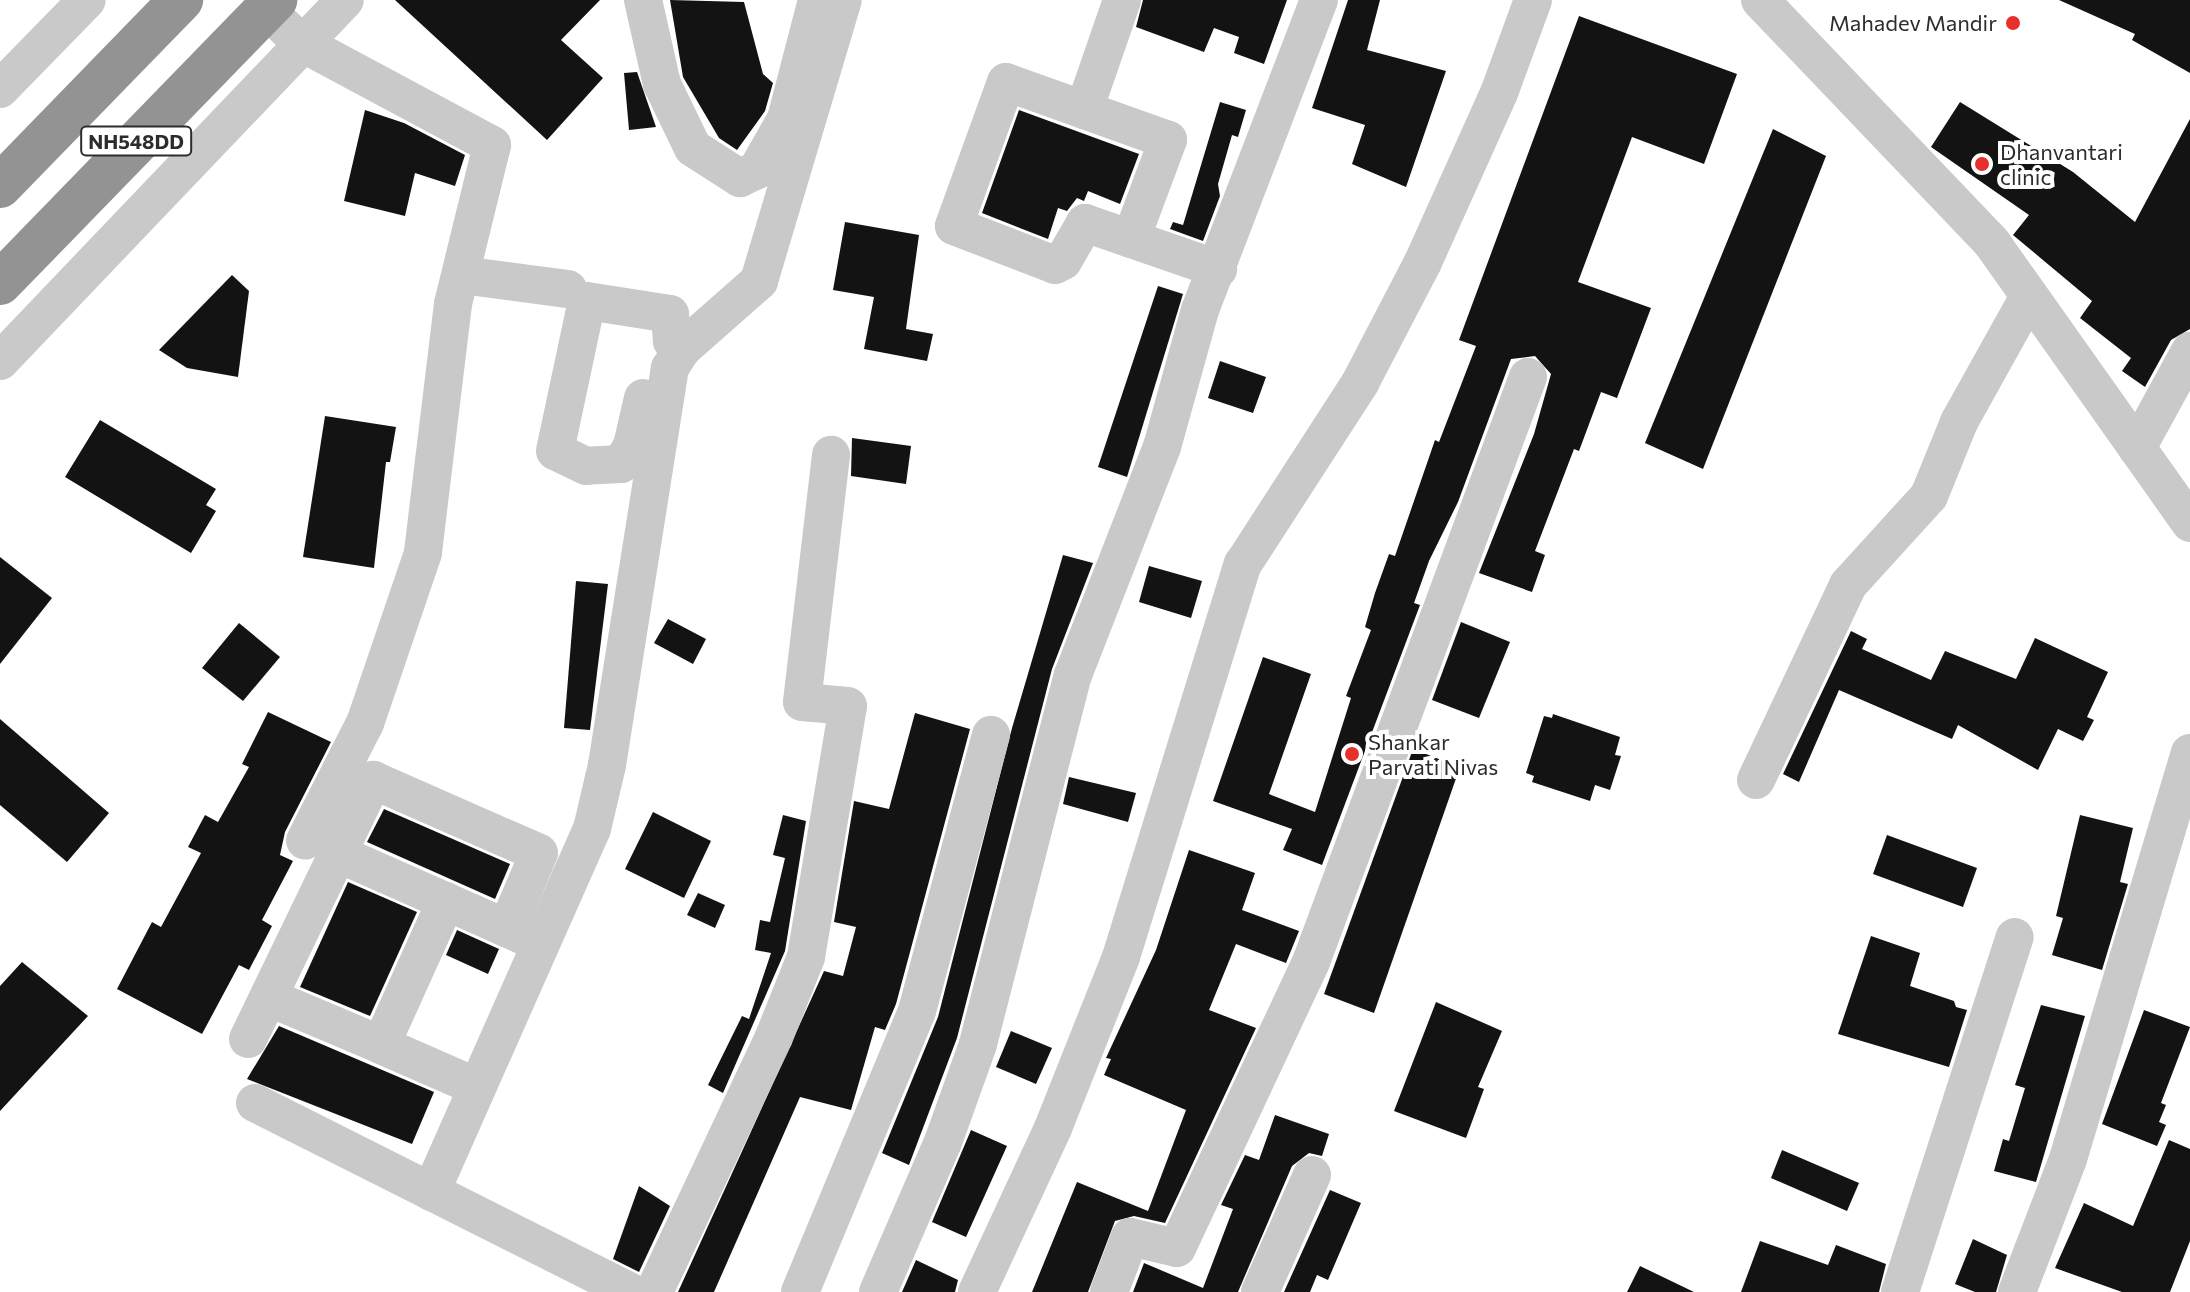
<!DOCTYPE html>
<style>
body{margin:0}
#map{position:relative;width:2190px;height:1292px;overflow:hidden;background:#fff;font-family:Commissioner,sans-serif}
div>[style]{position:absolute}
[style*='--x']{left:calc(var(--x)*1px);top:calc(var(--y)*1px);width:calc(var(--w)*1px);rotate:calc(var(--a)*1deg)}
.building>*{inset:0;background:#131313}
.minor>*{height:38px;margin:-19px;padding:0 19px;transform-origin:19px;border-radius:19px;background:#c9c9c9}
.highway>*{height:44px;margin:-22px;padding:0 22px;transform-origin:22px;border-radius:22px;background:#939393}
.dots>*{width:22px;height:22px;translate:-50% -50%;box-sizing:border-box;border:4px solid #fff;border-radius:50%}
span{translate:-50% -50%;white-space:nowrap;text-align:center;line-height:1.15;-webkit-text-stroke:8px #fff;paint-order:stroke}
.shield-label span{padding:2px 6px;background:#fff;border:2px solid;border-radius:6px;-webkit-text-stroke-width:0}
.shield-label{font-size:20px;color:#2c2c2c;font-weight:700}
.poi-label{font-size:22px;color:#2c2c2c}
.right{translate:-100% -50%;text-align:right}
.left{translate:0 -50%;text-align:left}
</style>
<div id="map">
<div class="building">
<div style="clip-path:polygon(395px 0,600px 0,561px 40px,603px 78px,547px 140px)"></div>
<div style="clip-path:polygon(670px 0,744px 2px,763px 74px,773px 83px,765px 111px,737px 150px,719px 138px,683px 77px)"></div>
<div style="clip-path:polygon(1143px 0,1287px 0,1264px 64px,1234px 53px,1239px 37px,1214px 28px,1204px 52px,1136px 27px)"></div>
<div style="clip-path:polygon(1348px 0,1380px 0,1367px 50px,1446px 71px,1406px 187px,1352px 164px,1365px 125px,1312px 108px)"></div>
<div style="clip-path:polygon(2059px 0,2190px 0,2190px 73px,2132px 40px,2135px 34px)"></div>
<div style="clip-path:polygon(1579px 16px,1737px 74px,1704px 164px,1632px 137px,1578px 282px,1651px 308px,1617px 398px,1601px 392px,1579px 451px,1574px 449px,1535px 551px,1545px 555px,1532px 592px,1479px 573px,1534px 434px,1551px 374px,1535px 356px,1511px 359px,1458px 502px,1429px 561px,1414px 603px,1420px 605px,1322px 865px,1283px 850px,1292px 829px,1213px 801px,1263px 657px,1311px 674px,1269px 794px,1315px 812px,1351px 698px,1346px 696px,1371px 630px,1365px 627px,1375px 593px,1389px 554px,1395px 556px,1435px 440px,1439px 442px,1476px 346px,1459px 340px)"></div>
<div style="clip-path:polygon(637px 72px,656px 127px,629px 130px,624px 73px)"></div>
<div style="clip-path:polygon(1220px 102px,1246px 110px,1238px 137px,1232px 135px,1218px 184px,1220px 196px,1203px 241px,1170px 229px,1173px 222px,1183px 225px)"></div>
<div style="clip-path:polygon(1960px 102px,2073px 172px,2135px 222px,2190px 119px,2190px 329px,2171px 340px,2145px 387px,2122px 371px,2131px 358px,2080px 318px,2092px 301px,2013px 235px,2029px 215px,1931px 147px)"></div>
<div style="clip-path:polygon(365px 110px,404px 123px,465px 155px,455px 186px,415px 173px,405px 216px,344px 201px)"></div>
<div style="clip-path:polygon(1019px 110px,1139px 154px,1120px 204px,1088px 191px,1084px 201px,1077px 198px,1067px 211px,1058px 208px,1048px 239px,982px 213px)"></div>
<div style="clip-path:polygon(1773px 129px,1826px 156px,1703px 469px,1645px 443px)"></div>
<div style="clip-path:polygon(845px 222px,919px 235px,906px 329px,933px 334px,927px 361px,864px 349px,874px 297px,833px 290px)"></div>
<div style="clip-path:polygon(232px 275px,249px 291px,238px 377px,187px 368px,159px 350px)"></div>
<div style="clip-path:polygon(1158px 286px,1183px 294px,1127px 477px,1098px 467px)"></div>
<div style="clip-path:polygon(1220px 361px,1266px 377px,1253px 413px,1208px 398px)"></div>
<div style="clip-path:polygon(325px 416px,396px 427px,390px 462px,386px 462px,374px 568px,303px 557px)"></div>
<div style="clip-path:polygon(100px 420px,216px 489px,206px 505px,216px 511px,191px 553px,65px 477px)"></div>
<div style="clip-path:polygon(852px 438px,911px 446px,906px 484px,851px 476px)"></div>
<div style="clip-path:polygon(1063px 555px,1093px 563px,1052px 669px,957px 1038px,909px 1165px,882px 1153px,938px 1017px,1012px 728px)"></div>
<div style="clip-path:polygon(0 557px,52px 598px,0 664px)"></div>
<div style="clip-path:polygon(1149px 566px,1202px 581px,1191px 618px,1139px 602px)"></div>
<div style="clip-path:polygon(576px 581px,608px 584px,590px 730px,564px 728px)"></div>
<div style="clip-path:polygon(668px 619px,706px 639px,693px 664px,654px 643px)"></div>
<div style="clip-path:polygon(1461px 622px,1510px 642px,1479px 718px,1432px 700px)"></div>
<div style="clip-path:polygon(239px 623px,280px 657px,243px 701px,202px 668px)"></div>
<div style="clip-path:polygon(1851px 631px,1867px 639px,1862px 649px,1931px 680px,1945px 651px,2016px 679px,2035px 638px,2108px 672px,2087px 717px,2094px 720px,2083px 741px,2058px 729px,2038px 770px,1958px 725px,1952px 739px,1839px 690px,1799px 782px,1783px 774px)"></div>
<div style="clip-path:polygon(268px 712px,331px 742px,285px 832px,280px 855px,293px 861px,262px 920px,272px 926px,249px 970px,239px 965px,202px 1034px,117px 989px,152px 922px,161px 927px,201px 853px,188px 847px,205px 815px,218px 822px,249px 767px,242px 764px)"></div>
<div style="clip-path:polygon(915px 713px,970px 729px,896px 1004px,885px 1030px,875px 1027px,851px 1110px,800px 1097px,714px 1292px,678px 1292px,824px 971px,843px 976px,856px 927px,834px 922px,854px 801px,889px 809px)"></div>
<div style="clip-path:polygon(1553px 714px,1620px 737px,1615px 755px,1621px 756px,1610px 790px,1595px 785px,1590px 801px,1532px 782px,1534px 776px,1526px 773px,1544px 716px,1552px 718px)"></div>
<div style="clip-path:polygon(0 719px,109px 813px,67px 862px,0 805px)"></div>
<div style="clip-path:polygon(1413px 749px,1460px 767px,1374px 1013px,1324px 994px)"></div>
<div style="clip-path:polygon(1069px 777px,1136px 793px,1128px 822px,1063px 804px)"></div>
<div style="clip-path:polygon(384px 809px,510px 864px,495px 899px,367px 842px)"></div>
<div style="clip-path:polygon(653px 812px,711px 841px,684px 898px,625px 869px)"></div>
<div style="clip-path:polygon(783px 815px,806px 821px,785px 951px,723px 1093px,708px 1085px,742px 1016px,749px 1019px,771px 953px,755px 950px,760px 920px,770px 922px,785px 858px,773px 855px)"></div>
<div style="clip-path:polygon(2080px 815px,2133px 828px,2120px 882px,2128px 884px,2102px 970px,2052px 955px,2063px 918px,2056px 916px)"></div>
<div style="clip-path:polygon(1887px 835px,1977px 868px,1963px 907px,1873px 874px)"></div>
<div style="clip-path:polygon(1189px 850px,1255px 873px,1242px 910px,1299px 931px,1286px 963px,1236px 944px,1209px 1010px,1256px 1028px,1165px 1223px,1134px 1216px,1115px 1221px,1088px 1292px,1032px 1292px,1077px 1182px,1148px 1211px,1186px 1110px,1104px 1075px,1111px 1059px,1106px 1058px,1156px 950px)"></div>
<div style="clip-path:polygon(348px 882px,417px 912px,370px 1016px,300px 987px)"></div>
<div style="clip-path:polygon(698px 893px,725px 905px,715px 928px,687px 915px)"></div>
<div style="clip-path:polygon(457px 930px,499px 949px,488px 974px,446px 955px)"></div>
<div style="clip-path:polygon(1871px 936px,1920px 953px,1910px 986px,1954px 1001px,1956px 1007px,1967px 1010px,1949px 1067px,1838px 1034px)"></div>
<div style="clip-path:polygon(22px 962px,88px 1016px,0 1111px,0 986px)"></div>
<div style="clip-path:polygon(1436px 1002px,1502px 1031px,1478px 1087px,1484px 1089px,1466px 1138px,1394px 1111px)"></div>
<div style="clip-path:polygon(2041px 1005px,2085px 1016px,2036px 1182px,1994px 1171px,2003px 1139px,2009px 1141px,2025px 1088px,2015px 1085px)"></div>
<div style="clip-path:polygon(2144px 1010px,2190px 1027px,2161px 1103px,2166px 1105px,2159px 1122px,2166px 1125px,2157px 1146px,2102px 1124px)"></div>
<div style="clip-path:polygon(279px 1026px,434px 1092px,412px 1144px,247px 1079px)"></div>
<div style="clip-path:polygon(1011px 1031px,1052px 1048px,1036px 1084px,996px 1067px)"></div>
<div style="clip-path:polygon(1275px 1115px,1329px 1134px,1322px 1156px,1309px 1153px,1292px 1166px,1238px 1292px,1133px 1292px,1144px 1263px,1203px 1288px,1233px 1209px,1221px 1205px,1245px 1155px,1259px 1160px)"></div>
<div style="clip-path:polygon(971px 1130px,1007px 1146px,966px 1237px,932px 1222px)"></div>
<div style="clip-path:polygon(2169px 1140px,2190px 1149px,2190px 1241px,2170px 1292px,2122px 1292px,2055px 1268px,2084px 1203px,2133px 1226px)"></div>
<div style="clip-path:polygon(1782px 1150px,1859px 1183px,1847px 1211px,1771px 1178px)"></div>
<div style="clip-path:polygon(639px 1186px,670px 1206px,639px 1272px,613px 1259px)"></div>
<div style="clip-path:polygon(1330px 1190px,1361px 1203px,1328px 1280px,1317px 1275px,1310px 1292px,1284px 1292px)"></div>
<div style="clip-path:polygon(1973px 1239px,2007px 1255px,1996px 1292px,1975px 1292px,1955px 1284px)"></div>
<div style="clip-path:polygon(1760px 1241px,1828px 1265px,1836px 1245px,1886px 1264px,1879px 1292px,1741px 1292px)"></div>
<div style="clip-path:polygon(916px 1260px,958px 1280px,955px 1292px,902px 1292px)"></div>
<div style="clip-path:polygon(1640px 1266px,1694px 1292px,1627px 1292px)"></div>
</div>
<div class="minor">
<div style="--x:643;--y:0;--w:86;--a:77.3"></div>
<div style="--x:662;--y:84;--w:71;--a:64.2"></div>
<div style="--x:693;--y:148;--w:56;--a:32.6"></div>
<div style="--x:740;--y:178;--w:19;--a:-25"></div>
<div style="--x:757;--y:170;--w:59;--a:-60.4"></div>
<div style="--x:786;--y:119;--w:123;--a:-75.4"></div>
<div style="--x:1760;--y:0;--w:336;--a:46.3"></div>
<div style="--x:1992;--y:243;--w:343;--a:54.7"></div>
<div style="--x:266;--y:9;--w:47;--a:44.1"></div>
<div style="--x:300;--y:42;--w:218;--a:28.2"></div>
<div style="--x:492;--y:145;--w:164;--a:103.8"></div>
<div style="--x:453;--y:304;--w:251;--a:96.9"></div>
<div style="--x:423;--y:553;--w:180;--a:108.8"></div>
<div style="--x:365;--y:723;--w:132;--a:117"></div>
<div style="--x:0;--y:89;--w:124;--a:-45.7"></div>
<div style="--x:1084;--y:110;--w:116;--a:-70.9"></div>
<div style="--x:1131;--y:239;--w:106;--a:-69.5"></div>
<div style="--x:1168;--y:140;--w:172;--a:-160.3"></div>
<div style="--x:1006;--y:82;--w:153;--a:109.9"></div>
<div style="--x:954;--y:226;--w:108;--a:21.1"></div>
<div style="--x:1055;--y:265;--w:9;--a:-27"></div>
<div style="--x:1063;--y:261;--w:44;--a:-59.9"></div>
<div style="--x:1085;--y:223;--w:141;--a:19.1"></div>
<div style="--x:461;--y:275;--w:108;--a:7.5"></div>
<div style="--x:0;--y:361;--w:499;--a:-46.3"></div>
<div style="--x:643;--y:398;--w:49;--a:102.9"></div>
<div style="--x:632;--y:446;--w:21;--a:121"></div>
<div style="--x:621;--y:464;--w:35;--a:177"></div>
<div style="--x:586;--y:466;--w:34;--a:-154"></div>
<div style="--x:555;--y:451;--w:153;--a:-78"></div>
<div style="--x:587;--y:301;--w:84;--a:8.9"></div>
<div style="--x:670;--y:314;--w:27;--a:86"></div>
<div style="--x:672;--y:341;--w:13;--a:39"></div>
<div style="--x:2137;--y:448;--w:111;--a:-61.3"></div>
<div style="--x:1756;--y:780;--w:216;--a:-64.7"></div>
<div style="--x:1848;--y:585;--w:120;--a:-47.7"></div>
<div style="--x:1929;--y:496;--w:80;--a:-67.9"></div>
<div style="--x:1959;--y:422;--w:144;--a:-60.9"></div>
<div style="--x:339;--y:854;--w:210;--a:23.9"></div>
<div style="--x:270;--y:998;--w:121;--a:22.9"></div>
<div style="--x:381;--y:1045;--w:158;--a:-65.7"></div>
<div style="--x:248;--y:1039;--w:288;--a:-64.2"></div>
<div style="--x:373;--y:780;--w:181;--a:23.7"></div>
<div style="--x:539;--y:853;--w:82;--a:113.1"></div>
<div style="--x:381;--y:1045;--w:105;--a:23.6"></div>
<div style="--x:255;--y:1103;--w:420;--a:26.7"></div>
<div style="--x:431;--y:1192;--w:397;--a:-66.1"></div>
<div style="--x:592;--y:829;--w:66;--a:-76.8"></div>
<div style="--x:607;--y:765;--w:402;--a:-81"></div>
<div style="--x:670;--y:368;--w:22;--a:-58"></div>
<div style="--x:682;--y:349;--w:103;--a:-41.4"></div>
<div style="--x:759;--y:281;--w:293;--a:-73.4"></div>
<div style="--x:654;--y:1292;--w:282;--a:-64.8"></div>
<div style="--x:774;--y:1037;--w:86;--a:-68.2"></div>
<div style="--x:806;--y:957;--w:254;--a:-80.5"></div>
<div style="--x:848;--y:706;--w:46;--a:-175"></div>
<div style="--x:802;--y:702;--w:249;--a:-83.3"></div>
<div style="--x:800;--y:1292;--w:304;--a:-67.4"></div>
<div style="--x:917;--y:1011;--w:286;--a:-75"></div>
<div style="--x:878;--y:1292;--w:163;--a:-66.6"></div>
<div style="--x:943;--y:1142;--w:104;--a:-70.3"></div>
<div style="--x:978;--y:1044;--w:381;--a:-75.6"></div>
<div style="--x:1073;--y:675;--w:245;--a:-68.7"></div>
<div style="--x:1162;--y:447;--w:142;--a:-74.5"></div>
<div style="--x:1200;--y:310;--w:332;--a:-69"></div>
<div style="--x:977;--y:1292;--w:181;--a:-65.1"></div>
<div style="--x:1053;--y:1128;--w:184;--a:-68.3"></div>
<div style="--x:1121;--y:957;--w:412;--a:-72.8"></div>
<div style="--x:1243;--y:564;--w:216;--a:-57.1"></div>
<div style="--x:1360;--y:383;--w:136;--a:-62.5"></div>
<div style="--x:1423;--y:262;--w:185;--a:-65.8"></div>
<div style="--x:1499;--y:93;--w:99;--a:-69.9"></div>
<div style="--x:1109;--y:1292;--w:59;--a:-69.1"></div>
<div style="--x:1130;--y:1237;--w:48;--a:13.2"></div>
<div style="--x:1177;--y:1248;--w:316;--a:-64.9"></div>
<div style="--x:1311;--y:962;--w:624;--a:-69.65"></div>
<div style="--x:1260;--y:1292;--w:128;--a:-66"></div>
<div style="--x:1900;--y:1292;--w:373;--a:-72.1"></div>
<div style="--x:2017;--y:1292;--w:142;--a:-69"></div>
<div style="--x:2068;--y:1159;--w:424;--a:-73.3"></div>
</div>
<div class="highway">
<div style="--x:0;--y:186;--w:260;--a:-45.8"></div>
<div style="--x:0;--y:283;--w:395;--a:-45.8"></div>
</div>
<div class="dots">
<div style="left:2013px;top:23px;background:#e72f2b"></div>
<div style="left:1982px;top:164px;background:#e72f2b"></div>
<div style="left:1352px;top:754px;background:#e72f2b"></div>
</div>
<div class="shield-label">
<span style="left:136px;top:141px">NH548DD</span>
</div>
<div class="poi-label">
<span class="right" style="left:1997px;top:23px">Mahadev Mandir</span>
<span class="left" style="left:2000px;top:164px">Dhanvantari<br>clinic</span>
<span class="left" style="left:1368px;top:754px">Shankar<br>Parvati Nivas</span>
</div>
</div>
